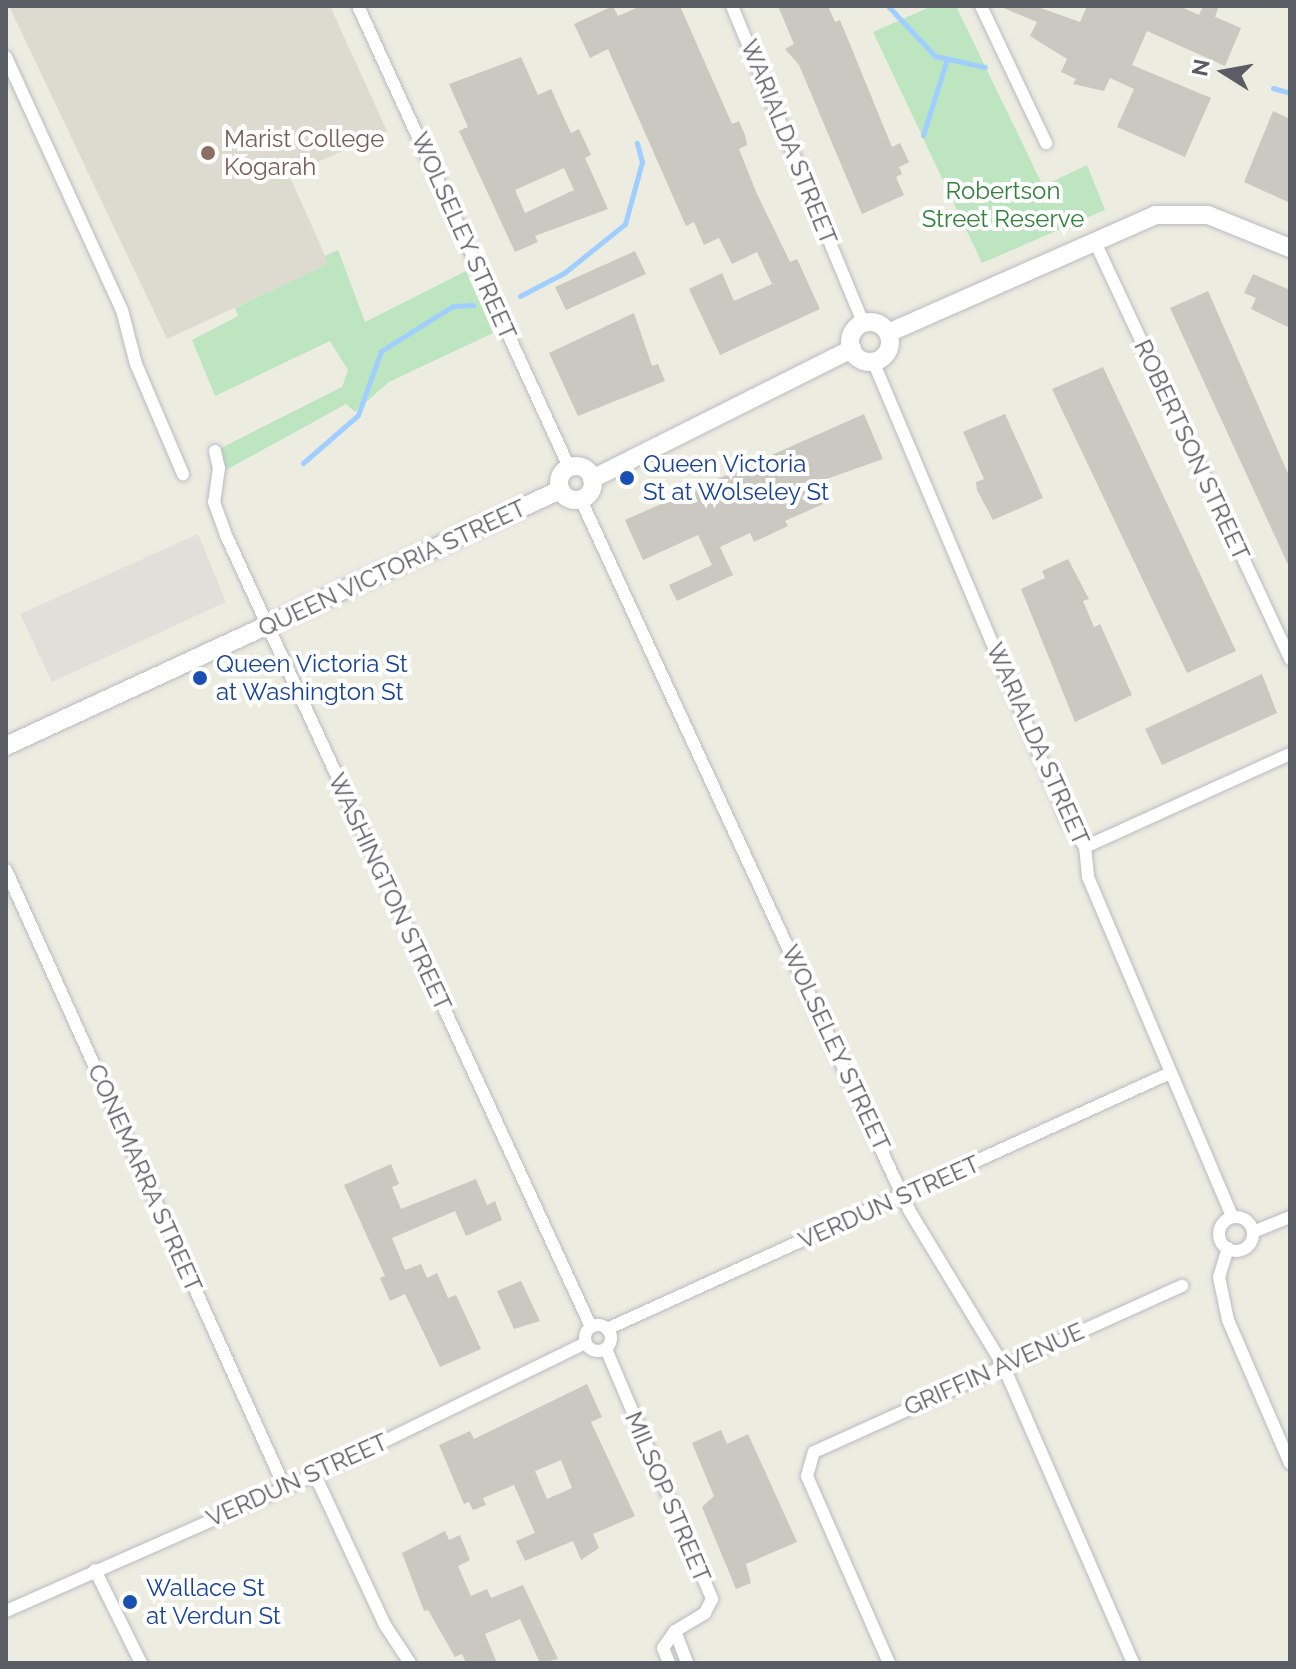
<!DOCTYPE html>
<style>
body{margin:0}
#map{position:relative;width:1296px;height:1669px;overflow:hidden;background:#edece1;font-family:Raleway,sans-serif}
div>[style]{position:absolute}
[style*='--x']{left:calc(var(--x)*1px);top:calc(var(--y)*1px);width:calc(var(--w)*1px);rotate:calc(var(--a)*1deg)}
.industrial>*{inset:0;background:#e1dfd9}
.education>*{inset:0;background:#dddbd0}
.green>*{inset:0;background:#bde6c0}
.stream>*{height:5px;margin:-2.5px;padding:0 2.5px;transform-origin:2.5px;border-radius:2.5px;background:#a0ceff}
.building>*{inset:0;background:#cac8c1}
.roads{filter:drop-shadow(0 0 2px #b9bbc1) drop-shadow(0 0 2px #b9bbc1)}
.street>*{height:12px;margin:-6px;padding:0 6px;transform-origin:6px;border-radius:6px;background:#fff}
.street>.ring{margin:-6px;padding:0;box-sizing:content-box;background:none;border:12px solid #fff;border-radius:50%}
.secondary>*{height:18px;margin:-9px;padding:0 9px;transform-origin:9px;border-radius:9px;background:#fff}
.secondary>.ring{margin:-9px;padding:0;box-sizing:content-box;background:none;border:18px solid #fff;border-radius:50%}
.dots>*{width:22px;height:22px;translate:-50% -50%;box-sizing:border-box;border:4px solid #fff;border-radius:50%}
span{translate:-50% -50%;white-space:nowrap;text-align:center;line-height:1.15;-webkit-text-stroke:8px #fff;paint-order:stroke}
.education-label{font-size:24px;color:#785e54}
.left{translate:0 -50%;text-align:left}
.street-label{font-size:24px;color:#5a5d63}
.park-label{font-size:24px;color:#32823c}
.transit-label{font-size:24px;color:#164399}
.frame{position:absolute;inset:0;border:8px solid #5a5d63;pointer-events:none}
.north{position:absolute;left:1184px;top:32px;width:80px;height:80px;-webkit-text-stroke:6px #fff;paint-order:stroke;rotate:281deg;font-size:22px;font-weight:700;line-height:32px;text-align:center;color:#5a5d63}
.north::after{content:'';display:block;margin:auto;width:28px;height:36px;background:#5a5d63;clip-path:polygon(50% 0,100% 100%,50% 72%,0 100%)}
</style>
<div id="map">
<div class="industrial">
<div style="clip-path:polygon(198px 534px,226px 602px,52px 682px,20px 614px)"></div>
</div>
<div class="education">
<div style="clip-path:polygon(9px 6px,330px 6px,387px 131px,289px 175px,329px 264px,167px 339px)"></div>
</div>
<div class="green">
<div style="clip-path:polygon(932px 6px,956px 6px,1043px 186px,1087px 165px,1105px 210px,982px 263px,873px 32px)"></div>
<div style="clip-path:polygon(338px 250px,365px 322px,466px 271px,493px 333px,389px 382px,355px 412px,346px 404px,219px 474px,215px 451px,342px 387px,348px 370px,330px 341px,215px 396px,192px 340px,238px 316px,235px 308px,328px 264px,325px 256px)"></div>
</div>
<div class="stream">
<div style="--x:888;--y:6;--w:69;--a:46.8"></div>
<div style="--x:935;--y:56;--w:51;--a:12.4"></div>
<div style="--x:1273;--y:88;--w:18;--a:16"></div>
<div style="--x:923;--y:135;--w:77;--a:-72.5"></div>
<div style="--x:520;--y:296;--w:50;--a:-27.6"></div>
<div style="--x:564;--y:273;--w:78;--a:-38.8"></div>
<div style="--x:625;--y:224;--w:64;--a:-74.7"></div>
<div style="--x:642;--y:162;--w:20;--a:-105"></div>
<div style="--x:303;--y:463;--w:73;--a:-41.1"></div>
<div style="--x:358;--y:415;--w:68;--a:-70.2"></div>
<div style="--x:381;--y:351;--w:85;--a:-32"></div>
<div style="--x:453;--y:306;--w:20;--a:-3"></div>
</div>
<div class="building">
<div style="clip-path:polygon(613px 6px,618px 16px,641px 6px,680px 6px,732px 124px,739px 121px,745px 135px,747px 145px,739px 149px,757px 194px,790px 262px,797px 259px,820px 309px,720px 355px,689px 289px,722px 273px,734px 301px,772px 284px,757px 252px,732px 264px,719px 238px,704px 245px,694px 222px,686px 226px,608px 49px,590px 58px,574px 24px)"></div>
<div style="clip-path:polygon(778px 6px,828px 6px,835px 22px,840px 20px,892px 147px,900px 143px,909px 162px,899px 167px,902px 174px,896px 177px,904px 195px,862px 214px,799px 65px,785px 49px,794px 44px)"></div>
<div style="clip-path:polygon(999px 6px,1035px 6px,1080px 22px,1087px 6px,1179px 6px,1199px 15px,1203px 6px,1219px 6px,1215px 17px,1241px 28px,1225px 66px,1147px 31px,1132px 65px,1211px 98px,1185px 157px,1117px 127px,1134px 89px,1110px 78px,1104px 91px,1073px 84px,1076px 79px,1061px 72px,1067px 59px,1030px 36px,1037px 22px)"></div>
<div style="clip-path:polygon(evenodd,521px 57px,538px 95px,551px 89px,571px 133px,579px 129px,591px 155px,585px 158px,608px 209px,535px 236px,538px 242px,515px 252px,459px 131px,468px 127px,449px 84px,521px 57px,564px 168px,574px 190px,525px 213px,515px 190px,564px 168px)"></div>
<div style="clip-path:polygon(1273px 111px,1290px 119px,1290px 203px,1244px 182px)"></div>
<div style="clip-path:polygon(635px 251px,646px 274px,566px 310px,555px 287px)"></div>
<div style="clip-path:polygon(1253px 274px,1290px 290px,1290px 328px,1251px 309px,1256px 298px,1244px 293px)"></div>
<div style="clip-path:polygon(1208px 291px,1290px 478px,1290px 569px,1170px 308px)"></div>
<div style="clip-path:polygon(634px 313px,652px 366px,658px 364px,665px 381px,578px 416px,549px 353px)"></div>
<div style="clip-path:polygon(1103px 367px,1236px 651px,1187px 673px,1052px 389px)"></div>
<div style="clip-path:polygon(864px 414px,883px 459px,821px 481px,830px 501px,785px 521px,788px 526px,754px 542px,750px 533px,720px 547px,733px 575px,677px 601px,669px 585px,712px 565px,698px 535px,643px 560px,625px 520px)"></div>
<div style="clip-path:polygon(1005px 414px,1043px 498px,993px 520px,977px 490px,976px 482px,984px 479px,963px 432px)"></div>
<div style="clip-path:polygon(1068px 559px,1089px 599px,1083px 601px,1094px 627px,1100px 624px,1132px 695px,1075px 722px,1021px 589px,1045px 578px,1042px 571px)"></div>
<div style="clip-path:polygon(1262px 674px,1277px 713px,1162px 765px,1145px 729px)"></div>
<div style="clip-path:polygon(391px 1164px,399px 1184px,392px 1187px,401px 1209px,476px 1179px,487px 1205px,495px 1201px,502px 1220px,466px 1236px,455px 1211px,392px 1238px,405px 1270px,421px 1264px,427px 1278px,437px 1273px,448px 1298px,456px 1295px,481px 1349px,440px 1367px,405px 1294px,390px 1301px,380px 1278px,385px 1276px,344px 1185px)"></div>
<div style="clip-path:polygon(521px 1281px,540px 1321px,514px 1329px,497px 1291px)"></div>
<div style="clip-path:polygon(evenodd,587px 1384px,602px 1417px,591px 1422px,635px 1516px,593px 1534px,599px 1548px,581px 1560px,573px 1541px,525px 1561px,516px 1541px,535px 1533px,514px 1485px,483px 1498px,486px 1505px,473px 1510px,469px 1502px,464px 1504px,439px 1445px,470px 1431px,474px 1439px,587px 1384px,561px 1460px,572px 1488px,547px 1499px,535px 1471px,561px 1460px)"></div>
<div style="clip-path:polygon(721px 1430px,727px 1444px,748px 1434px,797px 1542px,746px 1564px,751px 1583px,736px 1589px,702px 1507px,714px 1496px,692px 1443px)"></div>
<div style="clip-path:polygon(445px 1531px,449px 1540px,460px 1535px,470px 1560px,458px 1566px,471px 1596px,487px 1589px,491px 1598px,523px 1585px,558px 1659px,540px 1663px,520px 1619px,485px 1634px,497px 1663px,466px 1663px,462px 1654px,455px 1657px,428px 1610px,424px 1611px,402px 1553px)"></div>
</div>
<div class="roads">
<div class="street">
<div style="--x:358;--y:6;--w:507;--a:65.41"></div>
<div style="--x:732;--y:6;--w:343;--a:67.5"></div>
<div style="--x:981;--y:6;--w:152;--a:64.6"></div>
<div style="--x:6;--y:57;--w:278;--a:65.4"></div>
<div style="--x:122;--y:310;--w:56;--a:75.5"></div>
<div style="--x:136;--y:364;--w:120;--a:66.9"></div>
<div style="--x:1094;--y:240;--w:463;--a:64.9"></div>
<div style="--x:873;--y:361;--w:498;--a:67.1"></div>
<div style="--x:1067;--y:820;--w:32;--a:56"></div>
<div style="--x:1085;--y:847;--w:30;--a:84"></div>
<div style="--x:1088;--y:877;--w:369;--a:67"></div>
<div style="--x:215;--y:451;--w:17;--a:77"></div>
<div style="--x:219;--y:468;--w:34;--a:98"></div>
<div style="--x:214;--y:502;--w:33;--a:70"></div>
<div style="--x:225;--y:533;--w:874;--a:65.25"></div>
<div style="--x:581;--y:500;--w:782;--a:65.2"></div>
<div style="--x:909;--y:1210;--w:181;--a:58.8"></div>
<div style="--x:1003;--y:1365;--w:325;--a:66.4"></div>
<div style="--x:1085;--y:847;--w:225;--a:-24.4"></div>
<div style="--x:6;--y:870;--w:676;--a:65.71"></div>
<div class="ring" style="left:1219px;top:1217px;width:22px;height:22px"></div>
<div style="--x:1253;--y:1232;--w:40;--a:-22"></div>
<div style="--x:1228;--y:1248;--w:30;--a:107"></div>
<div style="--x:1219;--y:1277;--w:44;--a:78.2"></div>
<div style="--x:1228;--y:1320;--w:156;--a:66.6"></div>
<div class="ring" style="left:585px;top:1325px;width:14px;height:14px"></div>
<div style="--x:607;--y:1329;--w:618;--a:-24.45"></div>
<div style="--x:606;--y:1349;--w:272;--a:67"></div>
<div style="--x:712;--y:1599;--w:16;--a:117"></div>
<div style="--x:705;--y:1613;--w:35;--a:149"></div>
<div style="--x:675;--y:1631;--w:21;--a:125"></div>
<div style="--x:663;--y:1648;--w:16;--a:68"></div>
<div style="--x:315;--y:1475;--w:166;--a:65"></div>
<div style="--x:385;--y:1625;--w:45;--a:56.7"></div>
<div style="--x:95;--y:1570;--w:104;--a:63.7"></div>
<div style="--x:6;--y:1611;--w:338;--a:-23.8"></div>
<div style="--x:315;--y:1475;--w:301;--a:-26"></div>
<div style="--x:675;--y:1631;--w:34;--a:69"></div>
<div style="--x:889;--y:1663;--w:204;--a:-113.7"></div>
<div style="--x:807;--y:1476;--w:25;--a:-74"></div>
<div style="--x:814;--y:1452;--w:404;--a:-24.3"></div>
</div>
<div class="secondary">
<div class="ring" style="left:850px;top:322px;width:22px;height:22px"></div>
<div style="--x:888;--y:333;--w:292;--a:-23.8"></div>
<div style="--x:1155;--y:215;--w:53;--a:0"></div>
<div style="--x:1208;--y:215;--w:88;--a:21.9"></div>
<div class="ring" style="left:559px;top:466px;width:16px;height:16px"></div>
<div style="--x:592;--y:479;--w:291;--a:-26.6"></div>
<div style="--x:6;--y:746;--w:610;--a:-24.8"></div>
</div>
</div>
<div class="dots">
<div style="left:208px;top:153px;background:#8d6e63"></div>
<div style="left:627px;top:478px;background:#1a4fb4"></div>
<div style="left:200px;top:678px;background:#1a4fb4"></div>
<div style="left:130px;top:1602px;background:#1a4fb4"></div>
</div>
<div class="education-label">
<span class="left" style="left:224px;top:153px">Marist College<br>Kogarah</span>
</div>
<div class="street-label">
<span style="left:789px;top:142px;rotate:68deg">WARIALDA STREET</span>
<span style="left:464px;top:236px;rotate:66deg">WOLSELEY STREET</span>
<span style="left:1192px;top:450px;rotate:65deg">ROBERTSON STREET</span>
<span style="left:392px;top:568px;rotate:-25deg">QUEEN VICTORIA STREET</span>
<span style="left:1038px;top:744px;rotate:66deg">WARIALDA STREET</span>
<span style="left:390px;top:892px;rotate:65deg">WASHINGTON STREET</span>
<span style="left:836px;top:1048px;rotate:65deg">WOLSELEY STREET</span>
<span style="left:145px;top:1178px;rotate:66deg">CONEMARRA STREET</span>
<span style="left:889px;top:1202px;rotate:-24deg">VERDUN STREET</span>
<span style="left:994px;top:1369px;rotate:-24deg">GRIFFIN AVENUE</span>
<span style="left:297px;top:1480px;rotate:-24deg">VERDUN STREET</span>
<span style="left:668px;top:1497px;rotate:67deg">MILSOP STREET</span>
</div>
<div class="park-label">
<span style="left:1003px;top:205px">Robertson<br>Street Reserve</span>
</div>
<div class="transit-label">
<span class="left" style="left:643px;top:478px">Queen Victoria<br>St at Wolseley St</span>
<span class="left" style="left:216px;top:678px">Queen Victoria St<br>at Washington St</span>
<span class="left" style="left:146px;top:1602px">Wallace St<br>at Verdun St</span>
</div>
<div class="frame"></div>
<div class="north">N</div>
</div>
